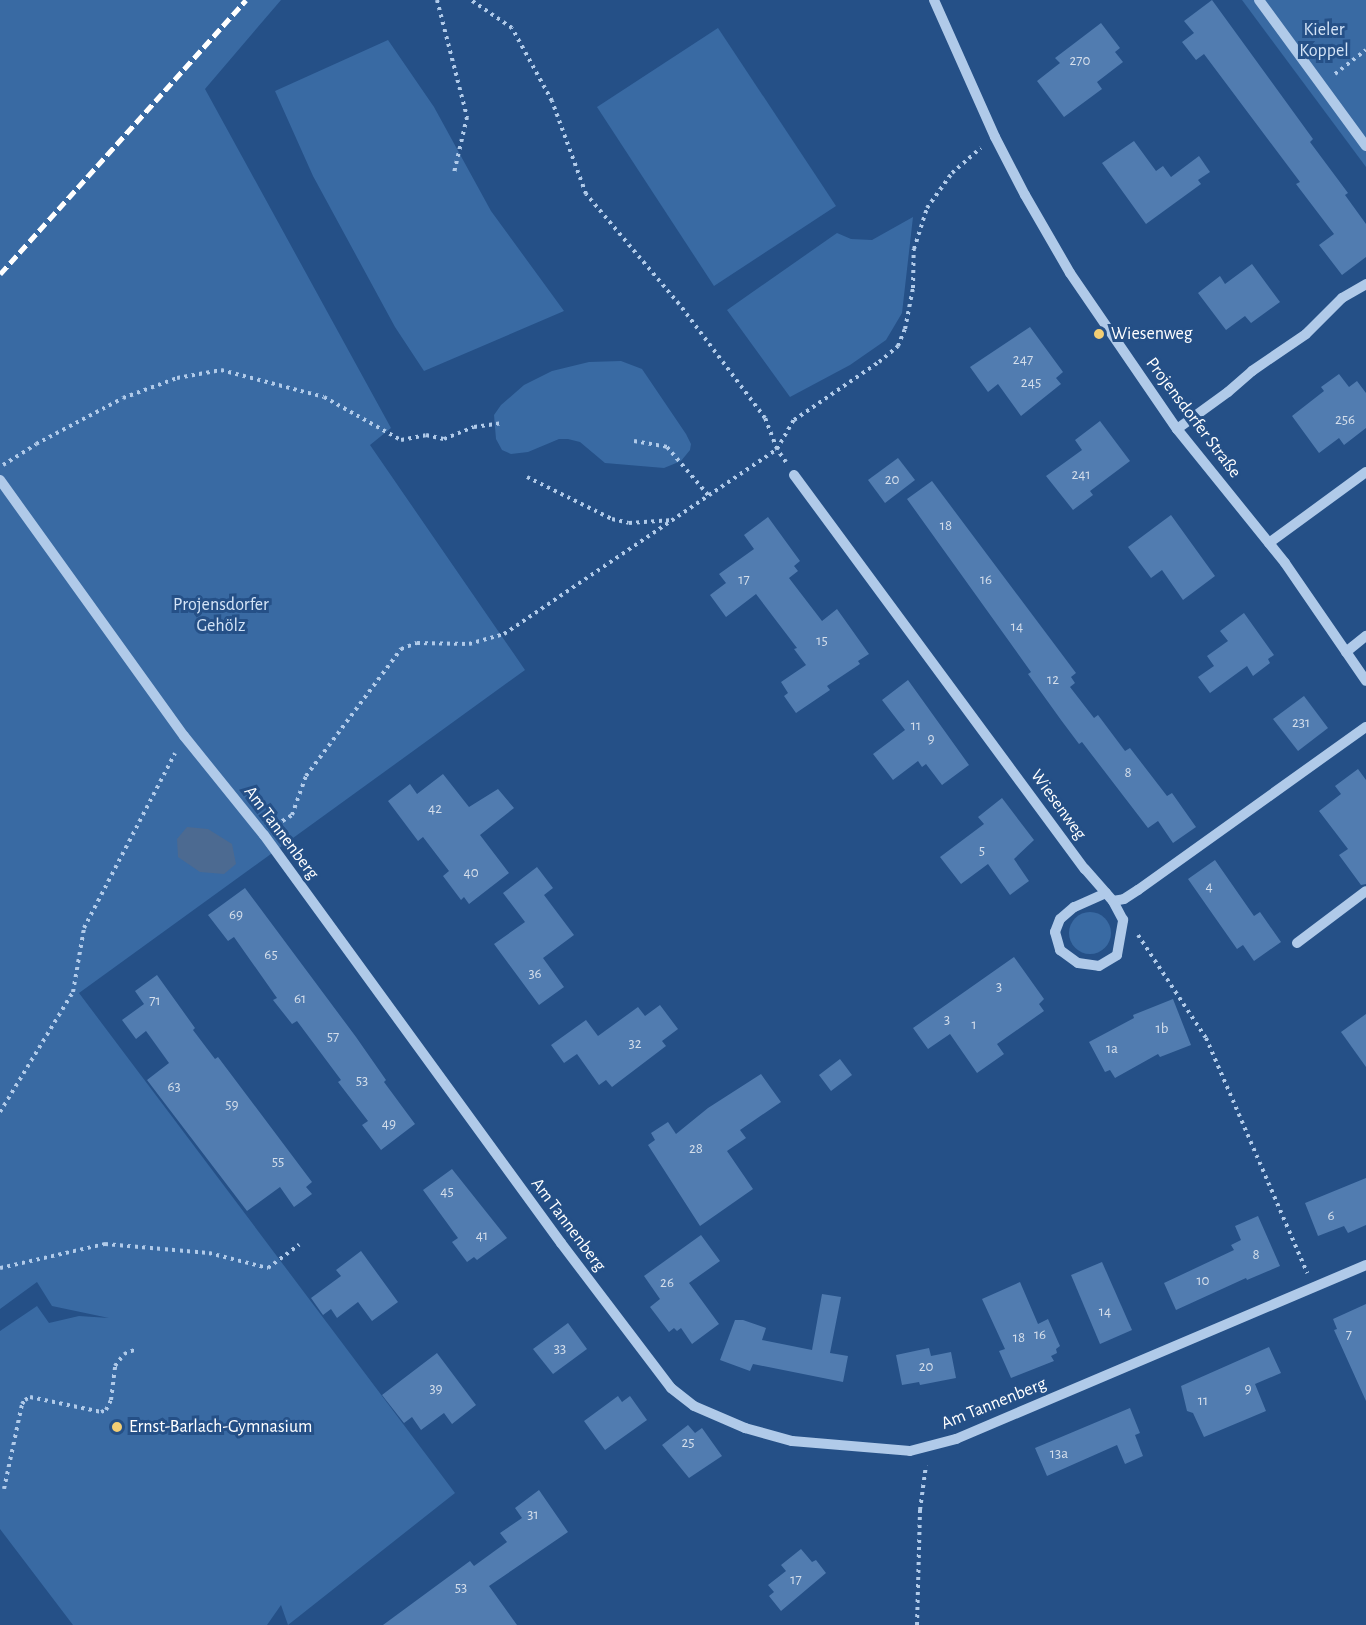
<!DOCTYPE html>
<meta charset="utf-8">
<style>
body{margin:0}
#map{position:relative;width:1366px;height:1625px;overflow:hidden;background:#255087;font-family:"Alegreya Sans",sans-serif}
div>[style]{position:absolute}
[style*='--x']{left:calc(var(--x)*1px);top:calc(var(--y)*1px);width:calc(var(--w)*1px);rotate:calc(var(--a)*1deg)}
.green>*{inset:0;background:#396aa3}
.round{border-radius:50%}
.water>*{inset:0;background:#4c6a91}
.building>*{inset:0;background:#517cb0}
.path>*{height:4px;margin-top:-2px;transform-origin:0;background:repeating-linear-gradient(90deg,#b0cae9 0 3px,transparent 0 7.5px)}
.minor>*{height:10px;margin:-5px;padding:0 5px;transform-origin:5px;border-radius:5px;background:#b0cae9}
.rail>*{height:4.5px;margin-top:-2.25px;transform-origin:0;background:repeating-linear-gradient(90deg,#fff 0 10px,transparent 0 14.5px)}
.dots>*{width:16px;height:16px;translate:-50% -50%;box-sizing:border-box;border:3px solid #255087;border-radius:50%}
span{translate:-50% -50%;white-space:nowrap;text-align:center;line-height:1.15;-webkit-text-stroke:6px #255087;paint-order:stroke}
.number-label{font-size:15px;color:#d4deeb}
.number-label span{-webkit-text-stroke-width:0}
.park-label{font-size:18px;color:#d4e4f7}
.poi-label{font-size:18px;color:#fff}
.left{translate:0 -50%;text-align:left}
.street-label{font-size:18px;color:#fff}
</style>
<div id="map">
<div class="green">
<div style="clip-path:polygon(0 0,281px 0,205px 89px,391px 428px,370px 445px,525px 670px,79px 993px,455px 1493px,288px 1625px,281px 1605px,267px 1625px,73px 1625px,0 1529px,0 1331px,37px 1306px,49px 1323px,79px 1316px,109px 1318px,52px 1306px,37px 1282px,0 1309px)"></div>
<div style="clip-path:polygon(1242px 0,1366px 0,1366px 167px)"></div>
<div style="clip-path:polygon(718px 28px,836px 206px,714px 286px,597px 107px)"></div>
<div style="clip-path:polygon(388px 40px,434px 107px,491px 211px,564px 311px,424px 371px,395px 327px,313px 176px,275px 91px)"></div>
<div style="clip-path:polygon(913px 217px,902px 313px,886px 340px,850px 365px,790px 397px,727px 310px,837px 233px,851px 239px,872px 240px)"></div>
<div style="clip-path:polygon(621px 361px,642px 369px,686px 434px,691px 444px,690px 450px,681px 461px,664px 468px,605px 463px,580px 442px,568px 439px,559px 439px,528px 452px,511px 454px,502px 450px,496px 439px,494px 415px,501px 405px,524px 385px,552px 371px,589px 362px)"></div>
<div class="round" style="left:1069px;top:912px;width:42px;height:42px"></div>
</div>
<div class="water">
<div style="clip-path:polygon(187px 827px,208px 829px,232px 844px,236px 864px,224px 874px,200px 872px,178px 857px,177px 839px)"></div>
</div>
<div class="building">
<div style="clip-path:polygon(1212px 0,1313px 139px,1310px 142px,1348px 193px,1345px 195px,1366px 224px,1366px 257px,1342px 275px,1319px 245px,1334px 234px,1296px 184px,1300px 182px,1204px 54px,1196px 60px,1182px 42px,1194px 33px,1184px 21px)"></div>
<div style="clip-path:polygon(1101px 23px,1120px 48px,1115px 52px,1123px 62px,1097px 82px,1102px 89px,1064px 117px,1037px 81px,1060px 63px,1055px 58px)"></div>
<div style="clip-path:polygon(1134px 141px,1156px 171px,1163px 166px,1171px 177px,1199px 156px,1210px 172px,1198px 180px,1201px 184px,1146px 224px,1102px 163px)"></div>
<div style="clip-path:polygon(1252px 264px,1280px 302px,1251px 323px,1245px 316px,1226px 330px,1198px 293px,1220px 276px,1225px 284px)"></div>
<div style="clip-path:polygon(1030px 327px,1063px 372px,1056px 378px,1061px 384px,1021px 416px,998px 384px,988px 392px,970px 367px)"></div>
<div style="clip-path:polygon(1339px 374px,1349px 387px,1357px 381px,1366px 393px,1366px 428px,1344px 445px,1339px 438px,1319px 453px,1292px 416px,1324px 391px,1321px 387px)"></div>
<div style="clip-path:polygon(1100px 421px,1130px 461px,1090px 491px,1093px 495px,1073px 510px,1046px 476px,1082px 450px,1075px 440px)"></div>
<div style="clip-path:polygon(898px 458px,915px 480px,885px 503px,868px 480px)"></div>
<div style="clip-path:polygon(932px 481px,1076px 673px,1071px 677px,1075px 683px,1070px 687px,1094px 718px,1098px 715px,1125px 751px,1130px 748px,1167px 796px,1172px 793px,1196px 827px,1173px 843px,1158px 821px,1148px 828px,1082px 742px,1079px 744px,1061px 720px,1028px 674px,1031px 672px,907px 499px)"></div>
<div style="clip-path:polygon(1171px 515px,1215px 576px,1183px 600px,1162px 570px,1151px 578px,1128px 547px)"></div>
<div style="clip-path:polygon(768px 517px,800px 561px,794px 566px,798px 571px,789px 578px,822px 621px,837px 609px,869px 654px,858px 661px,860px 664px,827px 686px,830px 690px,796px 713px,784px 696px,788px 693px,781px 682px,806px 665px,794px 649px,797px 648px,756px 594px,726px 617px,710px 595px,726px 583px,719px 574px,754px 549px,744px 535px)"></div>
<div style="clip-path:polygon(1244px 613px,1274px 655px,1268px 659px,1270px 663px,1253px 676px,1247px 666px,1210px 693px,1198px 677px,1214px 666px,1207px 656px,1228px 641px,1220px 631px)"></div>
<div style="clip-path:polygon(908px 680px,969px 765px,942px 785px,926px 764px,922px 767px,918px 761px,893px 780px,873px 754px,905px 730px,882px 700px)"></div>
<div style="clip-path:polygon(1304px 696px,1328px 728px,1298px 751px,1273px 719px)"></div>
<div style="clip-path:polygon(1358px 769px,1366px 780px,1366px 884px,1361px 885px,1339px 855px,1348px 849px,1319px 811px,1341px 794px,1335px 786px)"></div>
<div style="clip-path:polygon(443px 774px,469px 807px,498px 789px,514px 808px,480px 835px,509px 873px,469px 904px,464px 897px,461px 900px,443px 876px,449px 871px,423px 837px,418px 841px,388px 801px,410px 784px,417px 794px)"></div>
<div style="clip-path:polygon(1002px 798px,1034px 840px,1014px 859px,1029px 881px,1010px 895px,988px 864px,961px 884px,940px 857px,984px 824px,978px 817px)"></div>
<div style="clip-path:polygon(1215px 860px,1254px 916px,1260px 912px,1281px 942px,1254px 961px,1243px 945px,1237px 949px,1188px 879px)"></div>
<div style="clip-path:polygon(537px 867px,553px 888px,544px 895px,574px 935px,543px 958px,564px 987px,539px 1005px,494px 944px,525px 922px,503px 893px)"></div>
<div style="clip-path:polygon(245px 888px,356px 1037px,386px 1080px,384px 1082px,415px 1124px,381px 1150px,362px 1125px,368px 1121px,338px 1082px,341px 1080px,297px 1021px,292px 1024px,273px 1000px,277px 998px,234px 937px,228px 941px,208px 915px)"></div>
<div style="clip-path:polygon(1014px 957px,1044px 999px,1039px 1004px,1044px 1011px,997px 1044px,1004px 1054px,977px 1073px,950px 1034px,928px 1049px,913px 1028px)"></div>
<div style="clip-path:polygon(157px 975px,195px 1028px,193px 1030px,215px 1059px,218px 1057px,312px 1182px,306px 1187px,312px 1194px,294px 1207px,280px 1187px,247px 1211px,147px 1080px,169px 1063px,146px 1031px,136px 1039px,122px 1020px,144px 1004px,135px 991px)"></div>
<div style="clip-path:polygon(1173px 999px,1191px 1045px,1160px 1057px,1158px 1054px,1115px 1078px,1110px 1070px,1105px 1072px,1089px 1042px,1134px 1018px,1133px 1015px)"></div>
<div style="clip-path:polygon(660px 1005px,678px 1029px,662px 1041px,666px 1046px,612px 1087px,606px 1080px,599px 1085px,577px 1054px,564px 1063px,551px 1045px,586px 1020px,598px 1036px,638px 1007px,645px 1016px)"></div>
<div style="clip-path:polygon(1366px 1014px,1366px 1067px,1341px 1032px)"></div>
<div style="clip-path:polygon(840px 1059px,852px 1075px,831px 1091px,819px 1075px)"></div>
<div style="clip-path:polygon(761px 1074px,781px 1102px,740px 1130px,746px 1138px,727px 1151px,753px 1189px,700px 1226px,648px 1145px,655px 1140px,651px 1133px,668px 1122px,676px 1134px,708px 1108px)"></div>
<div style="clip-path:polygon(452px 1169px,507px 1238px,477px 1260px,474px 1257px,467px 1262px,452px 1242px,458px 1238px,423px 1190px)"></div>
<div style="clip-path:polygon(1366px 1178px,1366px 1225px,1348px 1233px,1344px 1226px,1318px 1236px,1305px 1203px)"></div>
<div style="clip-path:polygon(1258px 1216px,1280px 1266px,1247px 1280px,1246px 1278px,1176px 1310px,1164px 1283px,1234px 1250px,1231px 1245px,1241px 1240px,1235px 1226px)"></div>
<div style="clip-path:polygon(701px 1235px,720px 1261px,689px 1283px,719px 1324px,692px 1344px,681px 1328px,677px 1331px,674px 1328px,669px 1332px,650px 1307px,660px 1299px,644px 1276px)"></div>
<div style="clip-path:polygon(361px 1251px,398px 1302px,372px 1321px,358px 1302px,337px 1318px,331px 1309px,323px 1315px,311px 1298px,341px 1276px,336px 1270px)"></div>
<div style="clip-path:polygon(1102px 1262px,1132px 1330px,1100px 1344px,1071px 1275px)"></div>
<div style="clip-path:polygon(1020px 1282px,1038px 1324px,1048px 1319px,1060px 1346px,1056px 1349px,1057px 1353px,1051px 1356px,1054px 1361px,1011px 1378px,999px 1351px,1005px 1349px,982px 1299px)"></div>
<div style="clip-path:polygon(822px 1294px,841px 1297px,830px 1353px,848px 1356px,843px 1382px,753px 1364px,750px 1371px,720px 1360px,735px 1320px,743px 1320px,766px 1328px,762px 1340px,812px 1350px)"></div>
<div style="clip-path:polygon(1366px 1304px,1366px 1401px,1334px 1330px,1337px 1329px,1333px 1319px)"></div>
<div style="clip-path:polygon(568px 1323px,587px 1349px,553px 1374px,533px 1349px)"></div>
<div style="clip-path:polygon(1269px 1347px,1281px 1373px,1255px 1384px,1266px 1411px,1204px 1437px,1193px 1413px,1187px 1411px,1181px 1386px)"></div>
<div style="clip-path:polygon(929px 1348px,931px 1356px,951px 1352px,956px 1378px,920px 1385px,919px 1382px,902px 1385px,896px 1355px)"></div>
<div style="clip-path:polygon(437px 1353px,476px 1405px,452px 1424px,444px 1413px,421px 1430px,412px 1417px,404px 1423px,382px 1395px)"></div>
<div style="clip-path:polygon(618px 1396px,622px 1402px,630px 1396px,647px 1420px,605px 1450px,584px 1421px)"></div>
<div style="clip-path:polygon(1130px 1408px,1140px 1433px,1135px 1435px,1143px 1456px,1125px 1464px,1117px 1445px,1047px 1476px,1035px 1448px)"></div>
<div style="clip-path:polygon(688px 1425px,695px 1433px,702px 1428px,722px 1456px,689px 1478px,662px 1445px)"></div>
<div style="clip-path:polygon(539px 1490px,568px 1532px,489px 1586px,517px 1625px,383px 1625px,470px 1561px,474px 1566px,507px 1542px,500px 1533px,522px 1518px,515px 1508px)"></div>
<div style="clip-path:polygon(801px 1549px,812px 1562px,816px 1560px,826px 1573px,781px 1611px,769px 1596px,774px 1592px,768px 1585px,786px 1571px,781px 1565px)"></div>
</div>
<div class="path">
<div style="--x:437;--y:0;--w:121;--a:75.6"></div>
<div style="--x:467;--y:117;--w:57;--a:103.1"></div>
<div style="--x:1335;--y:74;--w:39;--a:-38"></div>
<div style="--x:634;--y:441;--w:34;--a:10"></div>
<div style="--x:667;--y:447;--w:65;--a:49.4"></div>
<div style="--x:786;--y:462;--w:16;--a:-125"></div>
<div style="--x:777;--y:449;--w:34;--a:-60"></div>
<div style="--x:794;--y:420;--w:103;--a:-34.3"></div>
<div style="--x:879;--y:362;--w:25;--a:-40"></div>
<div style="--x:898;--y:346;--w:18;--a:-68"></div>
<div style="--x:905;--y:329;--w:42;--a:-79"></div>
<div style="--x:913;--y:288;--w:39;--a:-89"></div>
<div style="--x:914;--y:249;--w:43;--a:-72.4"></div>
<div style="--x:927;--y:208;--w:43;--a:-54.5"></div>
<div style="--x:952;--y:173;--w:38;--a:-41"></div>
<div style="--x:3;--y:465;--w:39;--a:-32"></div>
<div style="--x:36;--y:444;--w:98;--a:-27.9"></div>
<div style="--x:123;--y:398;--w:58;--a:-20.3"></div>
<div style="--x:177;--y:378;--w:45;--a:-10.3"></div>
<div style="--x:221;--y:370;--w:106;--a:14.7"></div>
<div style="--x:324;--y:397;--w:88;--a:29.2"></div>
<div style="--x:401;--y:440;--w:25;--a:-11"></div>
<div style="--x:426;--y:435;--w:18;--a:13"></div>
<div style="--x:444;--y:439;--w:32;--a:-22"></div>
<div style="--x:474;--y:427;--w:27;--a:-8"></div>
<div style="--x:527;--y:477;--w:95;--a:26.3"></div>
<div style="--x:612;--y:519;--w:17;--a:13"></div>
<div style="--x:629;--y:523;--w:44;--a:-3.9"></div>
<div style="--x:276;--y:825;--w:19;--a:-32"></div>
<div style="--x:292;--y:815;--w:41;--a:-70.3"></div>
<div style="--x:306;--y:776;--w:159;--a:-53.2"></div>
<div style="--x:401;--y:649;--w:17;--a:-21"></div>
<div style="--x:417;--y:643;--w:52;--a:1.1"></div>
<div style="--x:469;--y:644;--w:36;--a:-16"></div>
<div style="--x:504;--y:634;--w:330;--a:-34.1"></div>
<div style="--x:777;--y:449;--w:33;--a:-111"></div>
<div style="--x:765;--y:418;--w:143;--a:-127"></div>
<div style="--x:679;--y:304;--w:144;--a:-130.2"></div>
<div style="--x:586;--y:194;--w:99;--a:-110.1"></div>
<div style="--x:552;--y:101;--w:83;--a:-118.7"></div>
<div style="--x:512;--y:28;--w:50;--a:-145.7"></div>
<div style="--x:1138;--y:935;--w:123;--a:56.6"></div>
<div style="--x:1206;--y:1038;--w:256;--a:66.7"></div>
<div style="--x:0;--y:1112;--w:140;--a:-58.7"></div>
<div style="--x:73;--y:992;--w:65;--a:-80.2"></div>
<div style="--x:84;--y:928;--w:197;--a:-62.5"></div>
<div style="--x:0;--y:1268;--w:108;--a:-12.9"></div>
<div style="--x:105;--y:1244;--w:104;--a:4.9"></div>
<div style="--x:209;--y:1253;--w:61;--a:14.3"></div>
<div style="--x:268;--y:1268;--w:39;--a:-37"></div>
<div style="--x:4;--y:1489;--w:87;--a:-78"></div>
<div style="--x:22;--y:1404;--w:5;--a:-53"></div>
<div style="--x:25;--y:1400;--w:6;--a:-31"></div>
<div style="--x:30;--y:1397;--w:73;--a:11.9"></div>
<div style="--x:101;--y:1412;--w:5;--a:-22"></div>
<div style="--x:106;--y:1410;--w:11;--a:-63"></div>
<div style="--x:111;--y:1400;--w:34;--a:-83"></div>
<div style="--x:115;--y:1366;--w:15;--a:-53"></div>
<div style="--x:124;--y:1354;--w:14;--a:-21"></div>
<div style="--x:917;--y:1625;--w:115;--a:-88.5"></div>
<div style="--x:920;--y:1510;--w:45;--a:-82.4"></div>
</div>
<div class="minor">
<div style="--x:934;--y:0;--w:150;--a:66"></div>
<div style="--x:995;--y:137;--w:65;--a:62.7"></div>
<div style="--x:1025;--y:195;--w:90;--a:60"></div>
<div style="--x:1070;--y:273;--w:189;--a:55.6"></div>
<div style="--x:1177;--y:429;--w:172;--a:51.1"></div>
<div style="--x:1285;--y:563;--w:143;--a:55.5"></div>
<div style="--x:1259;--y:0;--w:181;--a:53.8"></div>
<div style="--x:1177;--y:429;--w:63;--a:-36"></div>
<div style="--x:1228;--y:392;--w:32;--a:-41"></div>
<div style="--x:1252;--y:371;--w:65;--a:-34.4"></div>
<div style="--x:1306;--y:334;--w:51;--a:-45"></div>
<div style="--x:1342;--y:298;--w:28;--a:-30"></div>
<div style="--x:794;--y:475;--w:490;--a:53.6"></div>
<div style="--x:1085;--y:869;--w:43;--a:48.8"></div>
<div style="--x:1113;--y:901;--w:11;--a:-10"></div>
<div style="--x:1124;--y:899;--w:17;--a:-33"></div>
<div style="--x:1138;--y:890;--w:280;--a:-35.6"></div>
<div style="--x:0;--y:480;--w:315;--a:54.3"></div>
<div style="--x:184;--y:736;--w:127;--a:51.1"></div>
<div style="--x:264;--y:835;--w:505;--a:53.95"></div>
<div style="--x:561;--y:1243;--w:182;--a:52.8"></div>
<div style="--x:671;--y:1388;--w:29;--a:38"></div>
<div style="--x:694;--y:1406;--w:56;--a:23.3"></div>
<div style="--x:745;--y:1428;--w:49;--a:15.5"></div>
<div style="--x:792;--y:1441;--w:118;--a:4.8"></div>
<div style="--x:910;--y:1451;--w:48;--a:-14.6"></div>
<div style="--x:956;--y:1439;--w:445;--a:-23"></div>
<div style="--x:1269;--y:543;--w:120;--a:-36.2"></div>
<div style="--x:1346;--y:652;--w:26;--a:-39"></div>
<div style="--x:1106;--y:893;--w:35;--a:156"></div>
<div style="--x:1074;--y:907;--w:18;--a:139"></div>
<div style="--x:1060;--y:919;--w:14;--a:111"></div>
<div style="--x:1055;--y:932;--w:19;--a:74"></div>
<div style="--x:1060;--y:950;--w:22;--a:36"></div>
<div style="--x:1078;--y:963;--w:21;--a:8"></div>
<div style="--x:1099;--y:966;--w:21;--a:-31"></div>
<div style="--x:1117;--y:955;--w:36;--a:-80"></div>
<div style="--x:1123;--y:920;--w:21;--a:-118"></div>
<div style="--x:1297;--y:943;--w:86;--a:-37"></div>
</div>
<div class="rail">
<div style="--x:0;--y:274;--w:368;--a:-48.1"></div>
</div>
<div class="dots">
<div style="left:1099px;top:334px;background:#f3ce74"></div>
<div style="left:117px;top:1427px;background:#f3ce74"></div>
</div>
<div class="number-label">
<span style="left:1080px;top:61px">270</span>
<span style="left:1023px;top:360px">247</span>
<span style="left:1031px;top:383px">245</span>
<span style="left:1345px;top:420px">256</span>
<span style="left:1081px;top:475px">241</span>
<span style="left:892px;top:480px">20</span>
<span style="left:946px;top:526px">18</span>
<span style="left:744px;top:580px">17</span>
<span style="left:986px;top:580px">16</span>
<span style="left:1017px;top:627px">14</span>
<span style="left:822px;top:641px">15</span>
<span style="left:1053px;top:680px">12</span>
<span style="left:1301px;top:723px">231</span>
<span style="left:916px;top:726px">11</span>
<span style="left:931px;top:739px">9</span>
<span style="left:1128px;top:773px">8</span>
<span style="left:435px;top:809px">42</span>
<span style="left:982px;top:851px">5</span>
<span style="left:471px;top:873px">40</span>
<span style="left:1209px;top:887px">4</span>
<span style="left:236px;top:915px">69</span>
<span style="left:271px;top:955px">65</span>
<span style="left:535px;top:974px">36</span>
<span style="left:999px;top:987px">3</span>
<span style="left:300px;top:999px">61</span>
<span style="left:155px;top:1001px">71</span>
<span style="left:947px;top:1020px">3</span>
<span style="left:974px;top:1025px">1</span>
<span style="left:1162px;top:1029px">1b</span>
<span style="left:333px;top:1037px">57</span>
<span style="left:635px;top:1044px">32</span>
<span style="left:1112px;top:1049px">1a</span>
<span style="left:362px;top:1081px">53</span>
<span style="left:174px;top:1087px">63</span>
<span style="left:232px;top:1105px">59</span>
<span style="left:389px;top:1124px">49</span>
<span style="left:696px;top:1149px">28</span>
<span style="left:278px;top:1162px">55</span>
<span style="left:447px;top:1192px">45</span>
<span style="left:1331px;top:1216px">6</span>
<span style="left:482px;top:1236px">41</span>
<span style="left:1256px;top:1255px">8</span>
<span style="left:1203px;top:1281px">10</span>
<span style="left:667px;top:1283px">26</span>
<span style="left:1105px;top:1312px">14</span>
<span style="left:1040px;top:1335px">16</span>
<span style="left:1349px;top:1335px">7</span>
<span style="left:1019px;top:1338px">18</span>
<span style="left:560px;top:1349px">33</span>
<span style="left:926px;top:1367px">20</span>
<span style="left:436px;top:1389px">39</span>
<span style="left:1248px;top:1389px">9</span>
<span style="left:1203px;top:1401px">11</span>
<span style="left:688px;top:1443px">25</span>
<span style="left:1059px;top:1454px">13a</span>
<span style="left:533px;top:1515px">31</span>
<span style="left:796px;top:1580px">17</span>
<span style="left:461px;top:1588px">53</span>
</div>
<div class="park-label">
<span style="left:1324px;top:41px">Kieler<br>Koppel</span>
<span style="left:221px;top:616px">Projensdorfer<br>Gehölz</span>
</div>
<div class="poi-label">
<span class="left" style="left:1111px;top:334px">Wiesenweg</span>
<span class="left" style="left:129px;top:1427px">Ernst-Barlach-Gymnasium</span>
</div>
<div class="street-label">
<span style="left:1193px;top:418px;rotate:53deg">Projensdorfer Straße</span>
<span style="left:1058px;top:805px;rotate:54deg">Wiesenweg</span>
<span style="left:281px;top:833px;rotate:53deg">Am Tannenberg</span>
<span style="left:568px;top:1225px;rotate:53deg">Am Tannenberg</span>
<span style="left:994px;top:1404px;rotate:-22deg">Am Tannenberg</span>
</div>
</div>
